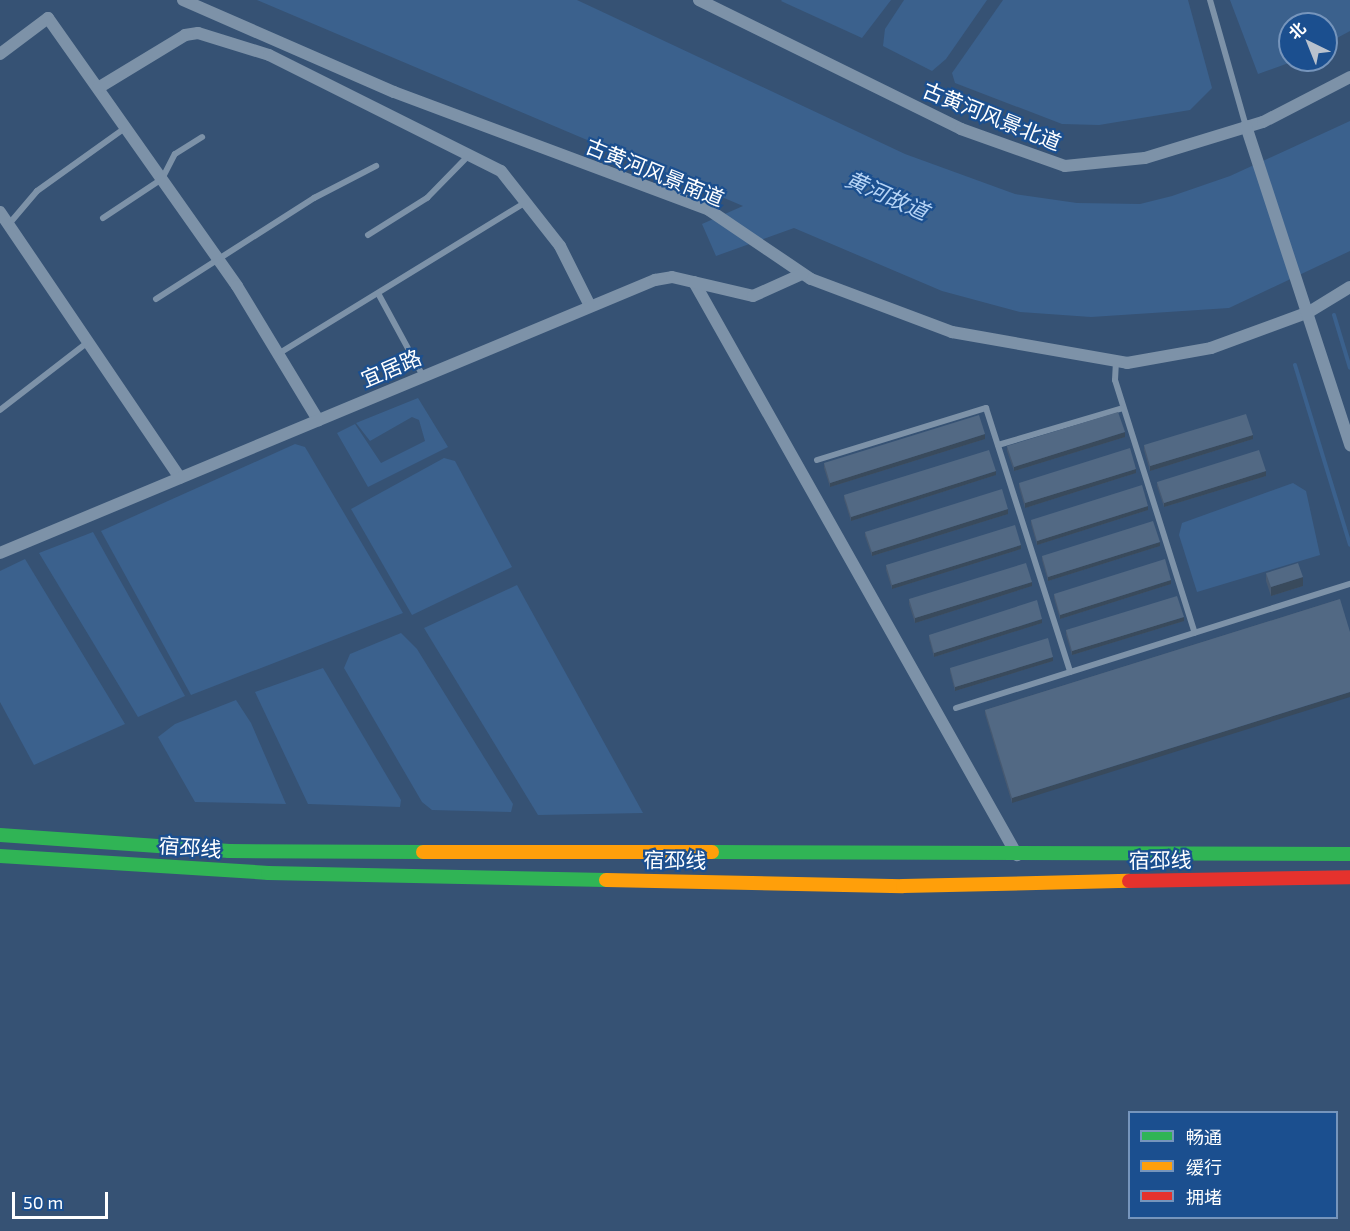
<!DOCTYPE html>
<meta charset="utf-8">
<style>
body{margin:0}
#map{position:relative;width:1350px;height:1231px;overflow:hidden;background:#365274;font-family:"Exo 2","Noto Sans SC",sans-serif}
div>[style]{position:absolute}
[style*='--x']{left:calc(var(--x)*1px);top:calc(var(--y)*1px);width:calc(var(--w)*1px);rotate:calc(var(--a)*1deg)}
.water>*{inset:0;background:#3b618d}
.stream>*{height:4px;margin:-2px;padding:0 2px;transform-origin:2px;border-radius:2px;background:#3b618d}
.lane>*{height:6px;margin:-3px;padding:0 3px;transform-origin:3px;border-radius:3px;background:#7d92a8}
.street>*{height:12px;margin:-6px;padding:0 6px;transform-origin:6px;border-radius:6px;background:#7d92a8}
.fast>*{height:14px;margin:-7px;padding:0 7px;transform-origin:7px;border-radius:7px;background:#30b455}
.slow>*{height:14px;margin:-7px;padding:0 7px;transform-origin:7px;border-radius:7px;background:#ff9f0a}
.jam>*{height:14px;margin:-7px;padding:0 7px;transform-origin:7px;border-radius:7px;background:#e5322d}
.wall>*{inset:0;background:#475a72}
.shaded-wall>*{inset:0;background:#394a5c}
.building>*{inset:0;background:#526984}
span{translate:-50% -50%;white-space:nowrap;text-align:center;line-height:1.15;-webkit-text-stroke:4.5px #1b4f8f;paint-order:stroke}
.street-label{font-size:21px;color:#fff}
.water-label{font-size:22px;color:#b5d3f5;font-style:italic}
.legend{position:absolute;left:1128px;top:1111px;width:210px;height:108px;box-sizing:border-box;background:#1b4f8f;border:2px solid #7695bc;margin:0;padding:8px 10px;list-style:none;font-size:18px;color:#fff}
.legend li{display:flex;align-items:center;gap:12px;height:30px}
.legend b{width:30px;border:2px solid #7695bc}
.north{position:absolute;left:1278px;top:12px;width:60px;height:60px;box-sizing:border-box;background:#1b4f8f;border:2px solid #7695bc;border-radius:50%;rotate:317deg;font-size:16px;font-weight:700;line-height:24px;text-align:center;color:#fff}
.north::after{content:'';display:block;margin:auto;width:21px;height:27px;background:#b9c2ce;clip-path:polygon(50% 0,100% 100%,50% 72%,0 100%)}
.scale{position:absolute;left:12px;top:1192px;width:96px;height:27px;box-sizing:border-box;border:3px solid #fff;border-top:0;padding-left:8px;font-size:18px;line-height:21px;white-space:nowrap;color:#fff;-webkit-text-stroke:4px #1b4f8f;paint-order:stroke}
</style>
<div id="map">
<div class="water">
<div style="clip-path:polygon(257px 0,577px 0,905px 154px,1015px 194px,1077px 203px,1140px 204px,1172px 196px,1230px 176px,1350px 121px,1350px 251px,1229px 308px,1091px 317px,1020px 312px,942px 291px,794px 228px,716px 256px,702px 224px,743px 206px)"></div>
<div style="clip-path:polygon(891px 0,862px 38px,781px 1px,782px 0)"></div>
<div style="clip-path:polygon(904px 0,987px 0,946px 59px,932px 71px,883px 46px,885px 29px)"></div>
<div style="clip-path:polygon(1003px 0,1188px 0,1212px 88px,1190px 110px,1099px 125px,1062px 124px,955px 83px,952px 73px)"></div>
<div style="clip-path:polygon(1230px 0,1350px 0,1350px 31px,1326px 44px,1326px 24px,1290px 24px,1290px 60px,1297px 60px,1258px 74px)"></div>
<div style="clip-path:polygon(418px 398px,448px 447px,368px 487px,337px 433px,355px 424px,381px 463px,425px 441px,419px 420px,412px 417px,370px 441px,356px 423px)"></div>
<div style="clip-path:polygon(295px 444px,305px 447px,403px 613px,191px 695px,101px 531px)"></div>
<div style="clip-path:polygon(444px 458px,455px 461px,512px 567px,412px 615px,351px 509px)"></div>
<div style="clip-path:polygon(1293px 483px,1306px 491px,1320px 555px,1197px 592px,1179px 535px,1182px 523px)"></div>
<div style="clip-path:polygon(93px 532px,185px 696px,138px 717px,39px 553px)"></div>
<div style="clip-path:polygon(25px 559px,125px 724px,34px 765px,0 702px,0 571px)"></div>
<div style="clip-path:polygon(517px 585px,643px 813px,538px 815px,424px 628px)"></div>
<div style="clip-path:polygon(401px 633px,417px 649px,513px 804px,511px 812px,432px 810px,422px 802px,344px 668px,350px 654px)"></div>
<div style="clip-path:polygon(323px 668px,401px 800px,400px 807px,308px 804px,255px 692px)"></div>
<div style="clip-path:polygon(236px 700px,251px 723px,286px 804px,195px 802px,158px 737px,175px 724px)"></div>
</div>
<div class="stream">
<div style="--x:1334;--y:315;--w:55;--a:73.2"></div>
<div style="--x:1295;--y:365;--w:188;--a:73"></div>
</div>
<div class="lane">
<div style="--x:1210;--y:0;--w:131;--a:74.1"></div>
<div style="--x:103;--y:218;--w:71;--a:-33.5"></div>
<div style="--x:162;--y:179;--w:28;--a:-63"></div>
<div style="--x:175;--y:154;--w:32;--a:-32"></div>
<div style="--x:9;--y:224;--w:43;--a:-49.7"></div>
<div style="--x:37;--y:191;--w:108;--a:-35.6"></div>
<div style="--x:368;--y:235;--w:70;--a:-32.1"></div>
<div style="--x:427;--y:198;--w:60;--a:-45.7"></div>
<div style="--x:379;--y:295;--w:92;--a:61.5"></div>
<div style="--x:156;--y:299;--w:188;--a:-32.6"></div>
<div style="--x:314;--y:198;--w:70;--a:-27.3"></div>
<div style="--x:278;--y:354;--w:291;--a:-31.5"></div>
<div style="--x:1116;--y:361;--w:19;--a:93"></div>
<div style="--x:1115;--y:380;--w:265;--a:72.5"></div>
<div style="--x:0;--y:410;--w:111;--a:-37.7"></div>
<div style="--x:998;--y:445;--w:130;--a:-16.5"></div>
<div style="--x:817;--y:460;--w:177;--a:-17.1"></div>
<div style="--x:986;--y:408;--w:277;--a:72.3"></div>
<div style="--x:956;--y:708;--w:413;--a:-17.5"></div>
</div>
<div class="street">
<div style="--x:183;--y:0;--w:230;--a:23.6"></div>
<div style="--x:394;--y:92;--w:336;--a:20.5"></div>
<div style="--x:709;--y:210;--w:123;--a:34.1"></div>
<div style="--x:811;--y:279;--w:151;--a:20.6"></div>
<div style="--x:952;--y:332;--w:178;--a:10"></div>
<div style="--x:1127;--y:363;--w:85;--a:-10.1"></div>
<div style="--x:1211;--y:348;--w:104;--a:-20.2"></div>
<div style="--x:1309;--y:312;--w:48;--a:-31.4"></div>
<div style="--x:699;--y:0;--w:292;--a:26.2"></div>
<div style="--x:961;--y:129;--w:110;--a:19.6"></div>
<div style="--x:1065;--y:166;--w:80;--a:-5.7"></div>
<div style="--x:1145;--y:158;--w:123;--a:-17"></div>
<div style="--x:1263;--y:122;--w:98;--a:-27.3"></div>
<div style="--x:0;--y:54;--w:60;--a:-36.9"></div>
<div style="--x:48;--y:18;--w:328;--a:54.8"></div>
<div style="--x:237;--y:286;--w:157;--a:58.8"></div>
<div style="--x:98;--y:88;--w:102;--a:-31.3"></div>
<div style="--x:185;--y:35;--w:13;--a:-9"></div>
<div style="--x:198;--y:33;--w:74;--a:17.2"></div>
<div style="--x:269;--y:55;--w:259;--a:26.6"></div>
<div style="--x:501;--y:171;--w:95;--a:51.8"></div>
<div style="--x:560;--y:246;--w:65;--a:63.4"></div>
<div style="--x:1246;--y:126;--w:336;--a:71.9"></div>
<div style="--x:0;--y:212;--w:321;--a:55.9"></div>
<div style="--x:694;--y:282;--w:658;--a:60.59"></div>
<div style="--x:0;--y:553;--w:710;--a:-22.63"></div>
<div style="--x:655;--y:280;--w:17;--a:-10"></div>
<div style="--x:672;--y:277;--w:83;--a:13.2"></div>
<div style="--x:753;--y:296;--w:54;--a:-24.2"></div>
</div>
<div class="fast">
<div style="--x:0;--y:835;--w:230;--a:4"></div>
<div style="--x:229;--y:851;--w:194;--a:0.3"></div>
<div style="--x:712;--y:852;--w:638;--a:0.18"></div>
<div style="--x:0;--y:856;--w:269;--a:3.6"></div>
<div style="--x:268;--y:873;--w:338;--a:1.2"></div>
</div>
<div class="slow">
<div style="--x:423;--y:852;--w:289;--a:0"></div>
<div style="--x:606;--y:880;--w:297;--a:1.2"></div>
<div style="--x:903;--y:886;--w:226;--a:-1.3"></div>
</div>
<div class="jam">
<div style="--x:1129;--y:881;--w:221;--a:-1"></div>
</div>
<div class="wall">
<div style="clip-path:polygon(1125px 437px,1014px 471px,1007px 451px,1007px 446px)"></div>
<div style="clip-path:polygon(985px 439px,830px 487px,824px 468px,824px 463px)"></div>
<div style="clip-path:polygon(1253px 439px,1150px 471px,1144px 450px,1144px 445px)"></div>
<div style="clip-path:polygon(1136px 473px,1025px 508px,1019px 487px,1019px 483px)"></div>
<div style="clip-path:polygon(996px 475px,851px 521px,844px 499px,844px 495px)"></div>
<div style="clip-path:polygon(1266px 476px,1164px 507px,1157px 486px,1157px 482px)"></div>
<div style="clip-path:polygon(1148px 510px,1037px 545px,1031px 524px,1031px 520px)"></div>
<div style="clip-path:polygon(1008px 514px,872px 556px,865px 536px,865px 532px)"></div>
<div style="clip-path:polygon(1160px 546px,1048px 581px,1042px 560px,1042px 556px)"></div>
<div style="clip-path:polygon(1021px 549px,892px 589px,886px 570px,886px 565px)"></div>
<div style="clip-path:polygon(1266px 573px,1303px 586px,1271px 596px,1266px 581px)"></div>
<div style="clip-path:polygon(1171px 584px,1060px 619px,1054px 598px,1054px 594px)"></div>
<div style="clip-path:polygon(1032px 586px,915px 623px,909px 604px,909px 599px)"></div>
<div style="clip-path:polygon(1340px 599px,1012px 803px,985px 714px,985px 710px)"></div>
<div style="clip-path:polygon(1184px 621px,1072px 655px,1066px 635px,1066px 630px)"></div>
<div style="clip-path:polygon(1042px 623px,934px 657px,929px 639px,929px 635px)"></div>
<div style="clip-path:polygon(1053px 661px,955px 691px,950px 672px,950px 668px)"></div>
</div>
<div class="shaded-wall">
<div style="clip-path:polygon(1125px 432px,1125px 437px,1014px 471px,1014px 467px)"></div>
<div style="clip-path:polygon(985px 434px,985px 439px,830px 487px,830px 483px)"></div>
<div style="clip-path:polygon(1253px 435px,1253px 439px,1150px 471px,1150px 466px)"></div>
<div style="clip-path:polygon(1136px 469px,1136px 473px,1025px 508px,1025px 503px)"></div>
<div style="clip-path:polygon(996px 471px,996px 475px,851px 521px,851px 517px)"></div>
<div style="clip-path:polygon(1266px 471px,1266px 476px,1164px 507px,1164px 503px)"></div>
<div style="clip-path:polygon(1148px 506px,1148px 510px,1037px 545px,1037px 541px)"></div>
<div style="clip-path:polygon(1008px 509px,1008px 514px,872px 556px,872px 552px)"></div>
<div style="clip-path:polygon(1160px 542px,1160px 546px,1048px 581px,1048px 577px)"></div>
<div style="clip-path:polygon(1021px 545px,1021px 549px,892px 589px,892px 585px)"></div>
<div style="clip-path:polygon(1303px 577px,1303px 586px,1271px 596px,1271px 587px)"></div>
<div style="clip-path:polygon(1171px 580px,1171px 584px,1060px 619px,1060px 615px)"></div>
<div style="clip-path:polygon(1032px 582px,1032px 586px,915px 623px,915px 618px)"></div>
<div style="clip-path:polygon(1184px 617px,1184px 621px,1072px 655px,1072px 651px)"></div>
<div style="clip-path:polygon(1042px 619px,1042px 623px,934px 657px,934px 653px)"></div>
<div style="clip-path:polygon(1053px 657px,1053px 661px,955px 691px,955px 687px)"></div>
<div style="clip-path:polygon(1350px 692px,1350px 697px,1012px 803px,1012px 798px)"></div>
</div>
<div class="building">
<div style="clip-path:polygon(1118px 412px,1125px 432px,1014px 467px,1007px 446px)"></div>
<div style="clip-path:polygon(1246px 414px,1253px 435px,1150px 466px,1144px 445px)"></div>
<div style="clip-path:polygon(979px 415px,985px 434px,830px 483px,824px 463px)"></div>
<div style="clip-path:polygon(1130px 448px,1136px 469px,1025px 503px,1019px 483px)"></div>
<div style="clip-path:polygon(989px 450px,996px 471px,851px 517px,844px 495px)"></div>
<div style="clip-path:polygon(1259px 450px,1266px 471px,1164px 503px,1157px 482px)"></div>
<div style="clip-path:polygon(1142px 485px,1148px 506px,1037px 541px,1031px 520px)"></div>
<div style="clip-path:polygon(1002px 489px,1008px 509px,872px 552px,865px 532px)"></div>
<div style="clip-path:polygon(1153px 521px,1160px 542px,1048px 577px,1042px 556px)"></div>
<div style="clip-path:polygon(1015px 525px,1021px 545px,892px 585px,886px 565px)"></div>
<div style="clip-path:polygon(1165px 559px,1171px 580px,1060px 615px,1054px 594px)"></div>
<div style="clip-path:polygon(1026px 563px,1032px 582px,915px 618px,909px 599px)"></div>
<div style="clip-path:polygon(1298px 563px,1303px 577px,1271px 587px,1266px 573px)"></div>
<div style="clip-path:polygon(1177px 596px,1184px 617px,1072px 651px,1066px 630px)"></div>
<div style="clip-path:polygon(1340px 599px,1350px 632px,1350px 692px,1012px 798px,985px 710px)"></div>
<div style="clip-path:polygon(1037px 600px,1042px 619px,934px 653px,929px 635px)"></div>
<div style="clip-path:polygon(1048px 638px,1053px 657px,955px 687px,950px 668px)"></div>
</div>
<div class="street-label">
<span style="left:992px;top:116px;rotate:22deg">古黄河风景北道</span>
<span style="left:655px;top:172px;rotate:22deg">古黄河风景南道</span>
<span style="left:391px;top:368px;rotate:-23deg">宜居路</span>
<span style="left:190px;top:847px;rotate:4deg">宿邳线</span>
<span style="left:675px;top:860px;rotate:1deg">宿邳线</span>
<span style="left:1160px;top:860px;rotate:-1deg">宿邳线</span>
</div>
<div class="water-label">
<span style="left:887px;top:195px;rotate:24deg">黄河故道</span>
</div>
<ul class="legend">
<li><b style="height:8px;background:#30b455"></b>畅通</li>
<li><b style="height:8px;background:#ff9f0a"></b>缓行</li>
<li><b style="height:8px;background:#e5322d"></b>拥堵</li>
</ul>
<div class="north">北</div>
<div class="scale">50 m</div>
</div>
